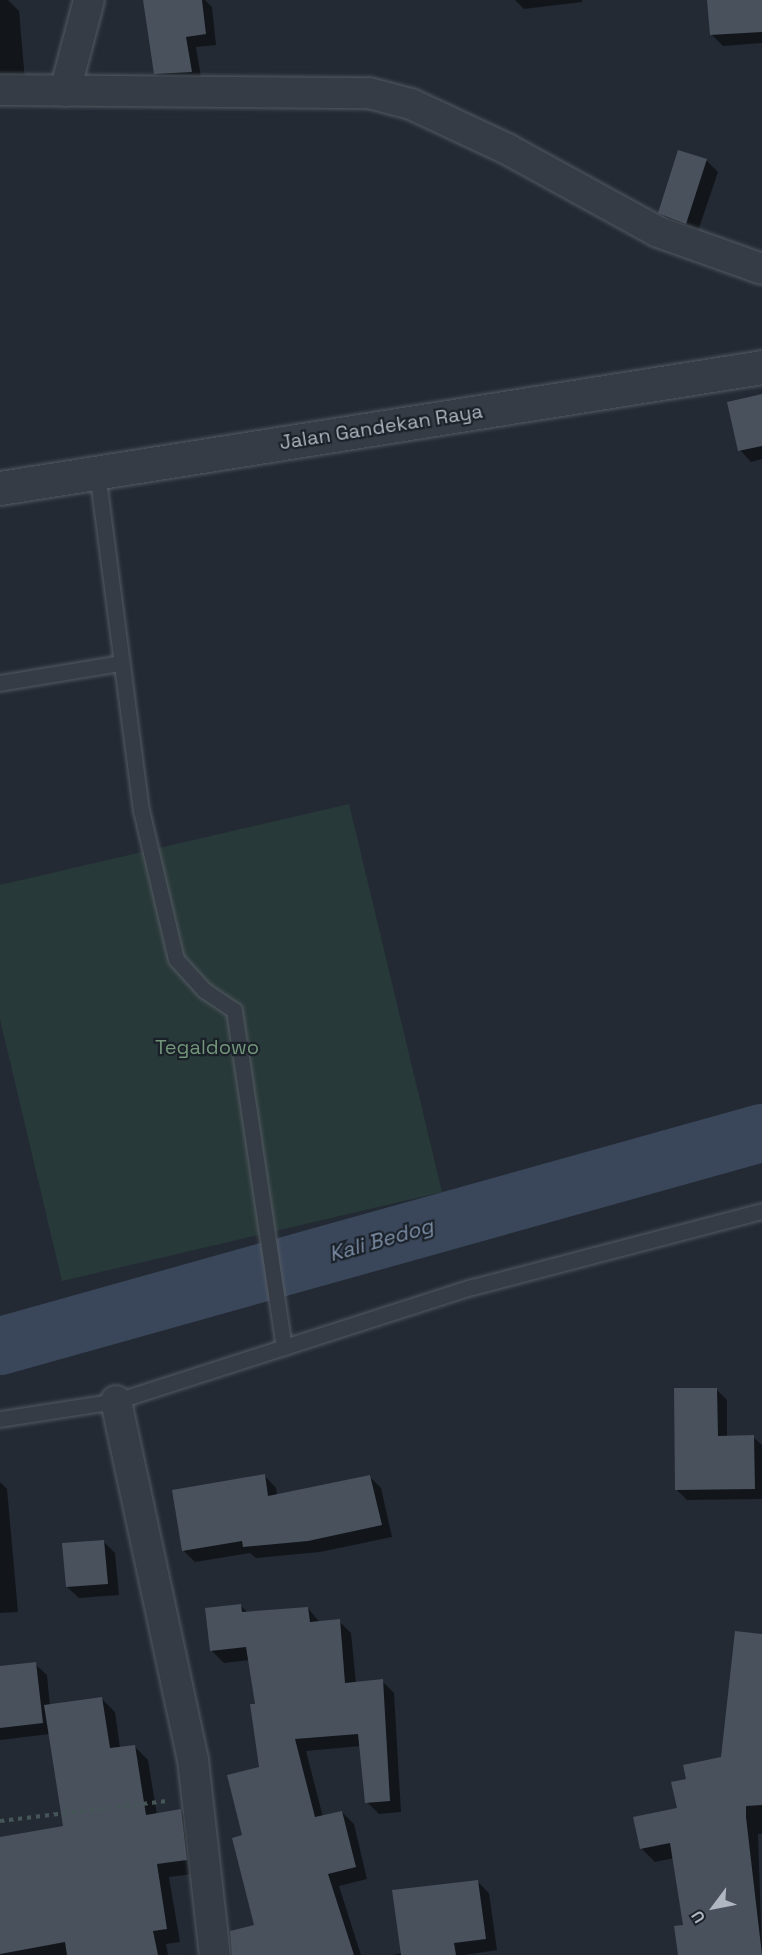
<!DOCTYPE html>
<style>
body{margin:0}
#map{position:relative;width:762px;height:1955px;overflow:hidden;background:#232a34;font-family:"Space Grotesk",sans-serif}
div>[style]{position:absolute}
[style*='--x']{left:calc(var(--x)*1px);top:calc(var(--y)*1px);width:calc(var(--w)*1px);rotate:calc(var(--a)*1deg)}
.green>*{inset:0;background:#283939}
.shadow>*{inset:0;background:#0007}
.river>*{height:58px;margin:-29px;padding:0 29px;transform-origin:29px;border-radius:29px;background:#3a475b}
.building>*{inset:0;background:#49515d}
.path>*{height:4px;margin-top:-2px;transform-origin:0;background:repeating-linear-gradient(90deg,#465557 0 4.5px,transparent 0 9px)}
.roads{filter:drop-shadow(0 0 2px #535a62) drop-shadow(0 0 2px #535a62)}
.service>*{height:15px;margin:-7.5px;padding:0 7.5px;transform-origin:7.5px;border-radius:7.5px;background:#363c45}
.minor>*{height:30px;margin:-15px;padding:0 15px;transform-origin:15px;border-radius:15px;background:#363c45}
.tertiary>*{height:33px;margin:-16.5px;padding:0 16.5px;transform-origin:16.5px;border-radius:16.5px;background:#363c45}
span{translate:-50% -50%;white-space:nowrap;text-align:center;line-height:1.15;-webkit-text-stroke:4.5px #1b2129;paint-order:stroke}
.street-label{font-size:20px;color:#b0b7c1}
.park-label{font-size:20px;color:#72957a}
.water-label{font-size:21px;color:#7c8ea6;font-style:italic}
.north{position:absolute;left:684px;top:1877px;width:60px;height:60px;-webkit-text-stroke:4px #1b2129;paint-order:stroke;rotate:238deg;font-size:16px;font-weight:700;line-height:24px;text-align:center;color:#b0b7c1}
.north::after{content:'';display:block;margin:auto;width:21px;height:27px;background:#b0b7c1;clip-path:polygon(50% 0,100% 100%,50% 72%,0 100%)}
</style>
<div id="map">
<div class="green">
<div style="clip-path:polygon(349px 804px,442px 1192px,62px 1281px,0 1019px,0 885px)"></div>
</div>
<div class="shadow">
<div style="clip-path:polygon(0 0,8px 0,19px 11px,25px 80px,0 81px)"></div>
<div style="clip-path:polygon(153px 0,205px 0,212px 7px,216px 45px,196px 47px,202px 83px,166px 84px,155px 73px)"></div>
<div style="clip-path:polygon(515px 0,582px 0,582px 2px,524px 9px)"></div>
<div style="clip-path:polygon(709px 0,762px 0,762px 43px,723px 46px,711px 34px)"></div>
<div style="clip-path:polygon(706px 160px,718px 172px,697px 234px,672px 224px,660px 212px)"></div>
<div style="clip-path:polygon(762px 396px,762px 459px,751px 462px,740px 450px)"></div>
<div style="clip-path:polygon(716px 1389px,727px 1400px,727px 1437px,753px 1437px,762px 1445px,762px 1499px,687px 1500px,676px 1489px)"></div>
<div style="clip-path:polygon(265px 1476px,276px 1488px,277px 1495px,370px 1477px,381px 1488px,392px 1537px,320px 1552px,256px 1558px,250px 1553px,195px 1562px,184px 1551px)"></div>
<div style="clip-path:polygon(0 1482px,7px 1489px,18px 1612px,0 1613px)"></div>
<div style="clip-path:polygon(104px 1542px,115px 1553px,119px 1595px,79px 1598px,67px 1587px)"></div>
<div style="clip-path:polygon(240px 1605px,248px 1613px,308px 1608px,320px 1623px,339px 1621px,351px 1633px,356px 1683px,382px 1681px,394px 1693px,401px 1812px,379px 1814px,367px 1802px,361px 1746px,306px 1751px,323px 1817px,342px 1812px,354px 1824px,367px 1879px,339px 1886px,361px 1955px,233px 1955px,256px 1927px,244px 1836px,261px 1768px,257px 1705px,250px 1660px,224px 1663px,212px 1651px)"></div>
<div style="clip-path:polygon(762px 1636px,762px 1834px,758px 1834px,762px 1955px,680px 1955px,684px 1927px,674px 1858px,655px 1862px,642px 1849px,635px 1818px,678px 1809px,688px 1780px,723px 1758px)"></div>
<div style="clip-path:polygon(35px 1664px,47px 1675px,50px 1706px,101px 1698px,115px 1712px,120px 1748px,134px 1746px,148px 1760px,157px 1815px,181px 1811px,194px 1824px,200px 1873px,169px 1877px,180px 1942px,166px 1944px,168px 1955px,0 1955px,0 1838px,65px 1827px,50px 1734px,0 1740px,0 1668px)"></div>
<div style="clip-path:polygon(477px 1881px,489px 1893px,497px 1950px,465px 1955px,393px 1955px,403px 1953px)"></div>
</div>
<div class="river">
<div style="--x:0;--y:1346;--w:791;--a:-15.62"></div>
</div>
<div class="building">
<div style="clip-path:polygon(143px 0,202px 0,206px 34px,186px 37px,192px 72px,154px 74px)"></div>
<div style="clip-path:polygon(707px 0,762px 0,762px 32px,710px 35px)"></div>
<div style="clip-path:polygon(678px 150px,707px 159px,686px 224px,658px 213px)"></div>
<div style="clip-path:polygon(762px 394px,762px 446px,738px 451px,727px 402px)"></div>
<div style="clip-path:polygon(674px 1388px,717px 1388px,718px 1436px,754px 1435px,755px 1489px,675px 1490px)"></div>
<div style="clip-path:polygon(265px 1474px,268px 1496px,370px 1475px,382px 1525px,308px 1541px,243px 1547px,242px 1541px,182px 1551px,172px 1490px)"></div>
<div style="clip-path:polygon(104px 1540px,108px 1584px,66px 1587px,62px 1543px)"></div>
<div style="clip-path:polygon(241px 1604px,242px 1612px,308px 1607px,310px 1622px,340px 1619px,345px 1683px,383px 1679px,390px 1801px,365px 1803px,358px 1734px,295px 1739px,315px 1817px,342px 1811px,356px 1867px,328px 1874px,354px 1955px,232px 1955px,230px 1931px,254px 1925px,232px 1838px,242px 1835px,227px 1775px,259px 1767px,250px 1704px,255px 1704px,246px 1647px,210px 1651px,205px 1608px)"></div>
<div style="clip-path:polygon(735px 1631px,762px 1634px,762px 1805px,746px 1806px,746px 1817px,762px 1955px,678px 1955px,674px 1926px,683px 1925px,670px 1843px,640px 1849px,633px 1817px,677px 1808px,671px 1782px,686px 1779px,683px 1765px,721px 1757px)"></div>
<div style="clip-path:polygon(36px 1662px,43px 1723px,0 1728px,0 1666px)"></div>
<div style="clip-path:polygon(102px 1697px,110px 1748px,135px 1745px,146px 1815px,181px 1809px,187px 1860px,157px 1864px,167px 1929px,153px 1931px,158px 1955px,67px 1955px,65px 1942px,0 1954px,0 1837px,63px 1826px,44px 1705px)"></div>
<div style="clip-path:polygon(478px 1880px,486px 1939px,454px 1943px,456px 1955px,401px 1955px,392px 1890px)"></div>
</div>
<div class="path">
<div style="--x:0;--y:1821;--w:168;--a:-6.8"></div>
</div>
<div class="roads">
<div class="service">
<div style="--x:97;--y:472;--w:341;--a:82.6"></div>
<div style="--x:141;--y:810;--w:153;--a:76.8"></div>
<div style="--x:176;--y:959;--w:42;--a:47.9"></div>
<div style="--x:204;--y:990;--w:36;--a:34"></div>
<div style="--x:234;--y:1010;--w:341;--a:81.6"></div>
<div style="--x:0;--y:683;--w:123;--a:-9.4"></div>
<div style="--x:0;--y:1419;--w:117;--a:-8.8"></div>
<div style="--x:116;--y:1401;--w:374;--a:-17.8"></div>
<div style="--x:472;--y:1287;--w:300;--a:-14.7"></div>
</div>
<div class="minor">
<div style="--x:0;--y:90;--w:369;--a:0.5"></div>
<div style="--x:369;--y:93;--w:43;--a:14.7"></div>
<div style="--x:411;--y:104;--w:108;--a:25.1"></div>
<div style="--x:509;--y:150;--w:170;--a:28.8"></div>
<div style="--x:658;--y:232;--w:110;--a:19.6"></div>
<div style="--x:65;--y:91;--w:94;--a:-75.2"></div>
<div style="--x:116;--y:1401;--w:367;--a:77.9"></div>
<div style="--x:193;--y:1760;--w:196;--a:83.6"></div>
</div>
<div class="tertiary">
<div style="--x:0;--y:488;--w:772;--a:-9.02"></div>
</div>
</div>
<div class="street-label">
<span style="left:381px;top:427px;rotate:-9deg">Jalan Gandekan Raya</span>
</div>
<div class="park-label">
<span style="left:207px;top:1047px">Tegaldowo</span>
</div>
<div class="water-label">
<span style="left:381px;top:1240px;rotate:-16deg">Kali Bedog</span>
</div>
<div class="north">U</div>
</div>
